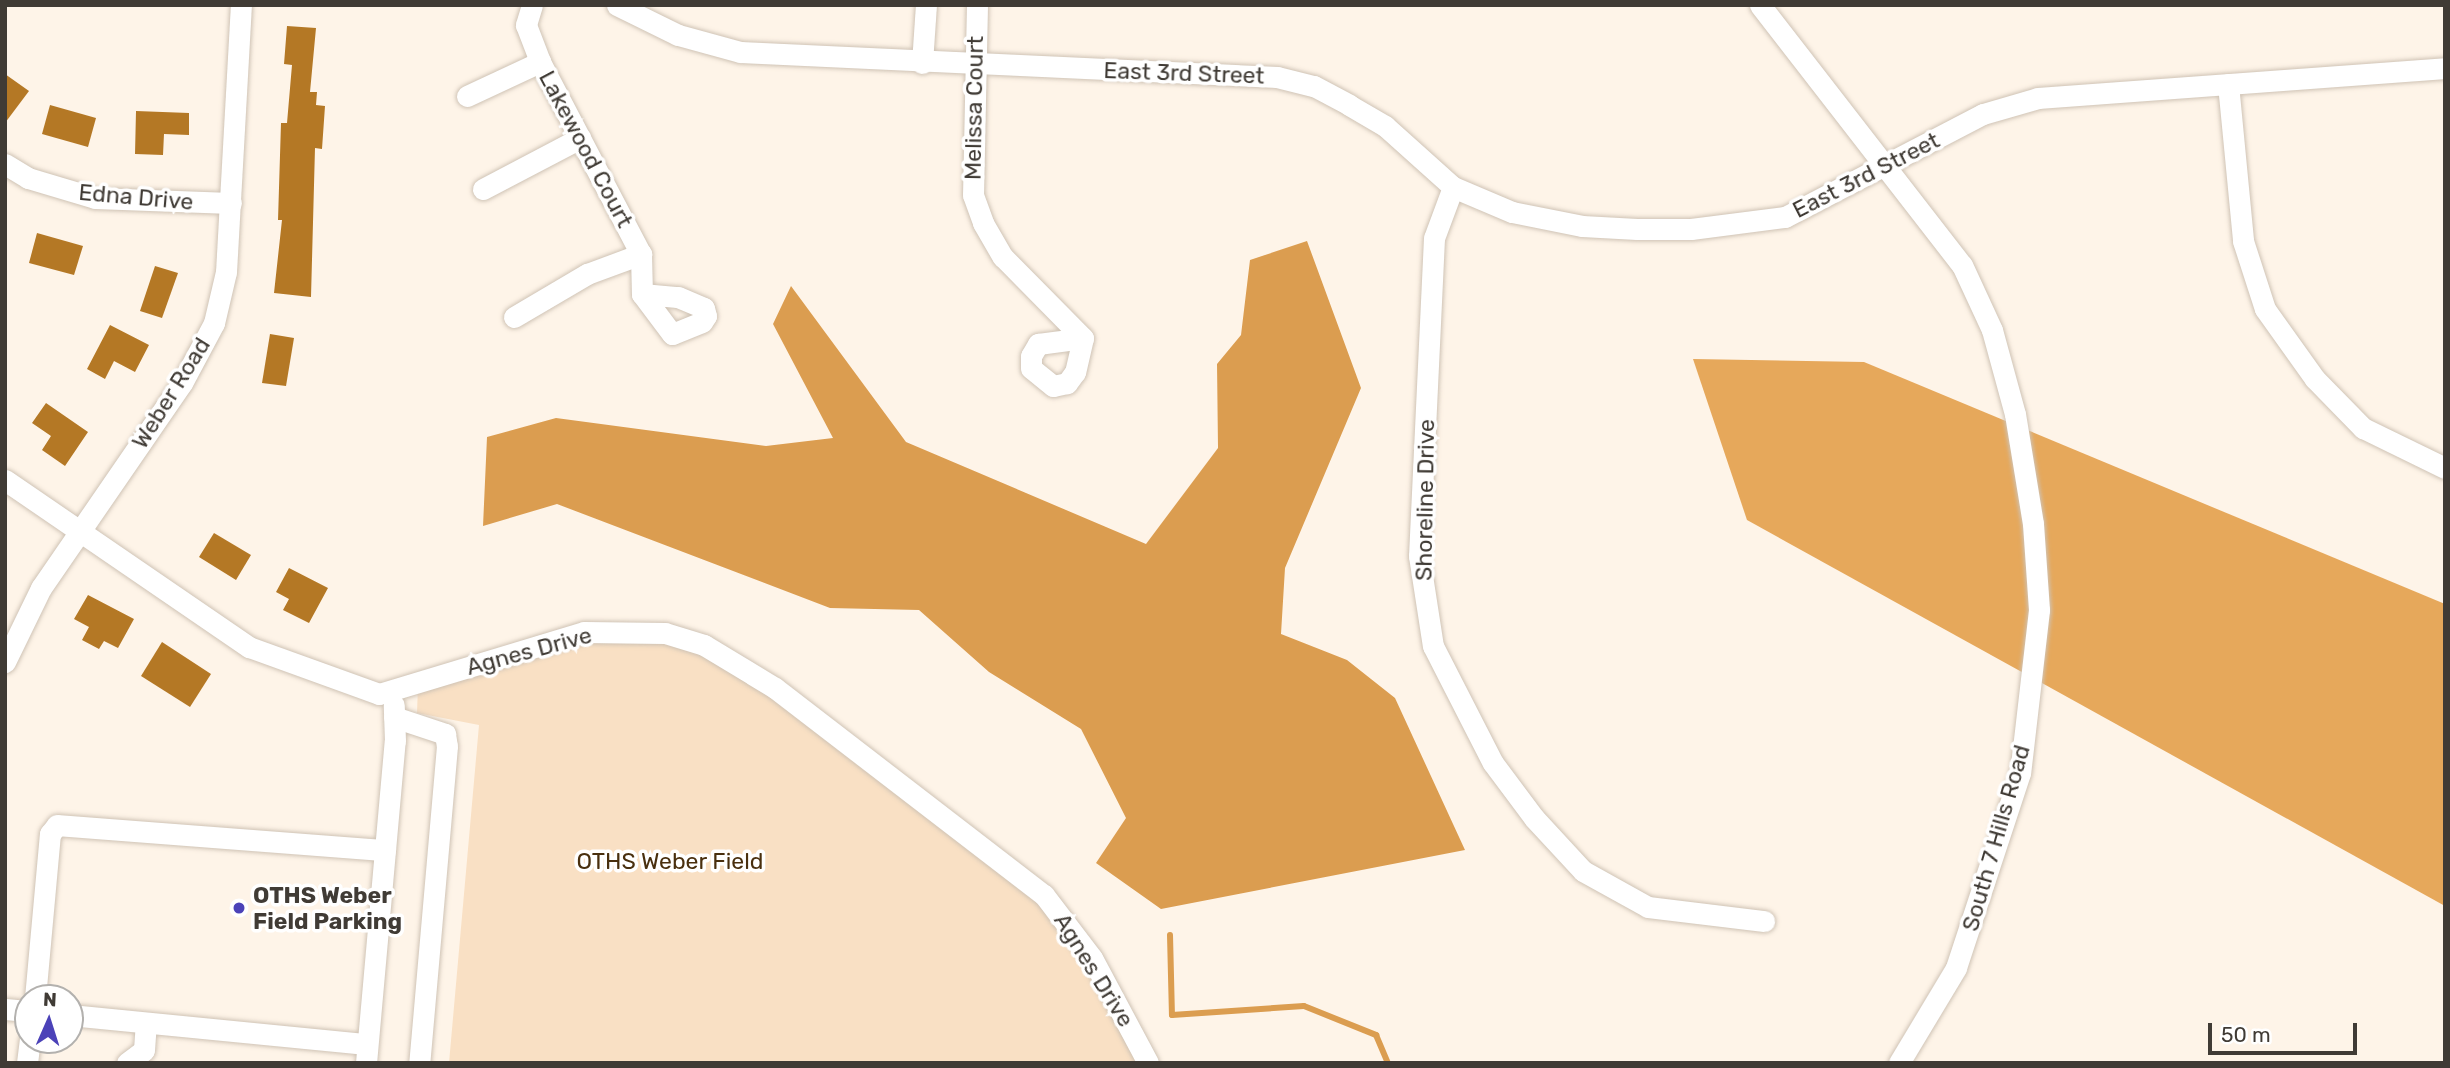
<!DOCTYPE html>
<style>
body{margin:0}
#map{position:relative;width:2450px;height:1068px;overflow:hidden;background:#fef4e8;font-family:Rubik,sans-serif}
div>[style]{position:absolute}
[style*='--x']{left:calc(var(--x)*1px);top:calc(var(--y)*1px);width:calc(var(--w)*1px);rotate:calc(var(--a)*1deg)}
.green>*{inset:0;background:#f9e0c4}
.forest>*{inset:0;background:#e6a85b}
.water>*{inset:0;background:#db9d50}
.stream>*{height:6px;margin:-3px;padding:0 3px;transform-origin:3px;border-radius:3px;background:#db9d50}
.building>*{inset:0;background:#b47825}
.roads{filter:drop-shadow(0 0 2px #cfc3b5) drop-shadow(0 0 2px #cfc3b5)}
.minor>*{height:21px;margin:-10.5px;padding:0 10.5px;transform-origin:10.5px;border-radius:10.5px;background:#fff}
.dots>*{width:19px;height:19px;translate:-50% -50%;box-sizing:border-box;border:4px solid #fff;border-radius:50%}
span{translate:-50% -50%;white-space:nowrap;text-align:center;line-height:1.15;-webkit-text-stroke:7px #fff;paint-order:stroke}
.street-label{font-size:23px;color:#403b35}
.park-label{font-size:23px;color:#492f0e}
.poi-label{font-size:23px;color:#403b35;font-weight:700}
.left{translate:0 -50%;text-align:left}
.frame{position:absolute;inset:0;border:7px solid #403b35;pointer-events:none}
.north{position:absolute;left:14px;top:984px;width:70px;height:70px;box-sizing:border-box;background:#fff;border:2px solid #b3b1ae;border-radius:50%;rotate:3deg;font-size:19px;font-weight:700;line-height:28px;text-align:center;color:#403b35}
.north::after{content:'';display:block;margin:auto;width:24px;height:32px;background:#4b42b8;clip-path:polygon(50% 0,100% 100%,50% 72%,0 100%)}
.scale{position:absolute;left:2208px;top:1023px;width:149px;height:32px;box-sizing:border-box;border:4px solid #403b35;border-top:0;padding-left:9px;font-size:21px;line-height:24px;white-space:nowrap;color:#403b35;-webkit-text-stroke:5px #fff;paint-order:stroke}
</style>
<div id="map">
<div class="green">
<div style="clip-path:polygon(584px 632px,704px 645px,1044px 895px,1148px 1063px,449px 1063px,479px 725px,417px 713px,418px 685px)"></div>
</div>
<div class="forest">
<div style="clip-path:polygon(1693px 359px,1864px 362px,2445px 604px,2445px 906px,1747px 520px)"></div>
</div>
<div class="water">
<div style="clip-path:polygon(1307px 241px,1361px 388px,1285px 568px,1281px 634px,1347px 660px,1395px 698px,1465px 850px,1161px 909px,1096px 863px,1126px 818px,1081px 729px,989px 672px,919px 610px,830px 608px,557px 504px,483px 526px,487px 437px,556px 418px,766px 446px,833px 438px,773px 324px,791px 286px,906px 442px,1146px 544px,1218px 448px,1217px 364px,1241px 335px,1250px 260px)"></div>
</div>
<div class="stream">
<div style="--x:1170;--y:935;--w:80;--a:88.6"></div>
<div style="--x:1172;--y:1015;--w:132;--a:-3.9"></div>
<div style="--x:1304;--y:1006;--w:78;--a:21.9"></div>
<div style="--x:1376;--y:1035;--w:30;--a:67"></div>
</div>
<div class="building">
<div style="clip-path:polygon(287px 26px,316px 28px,310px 92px,317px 92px,316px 105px,325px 106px,322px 149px,315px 148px,311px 297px,274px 293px,282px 220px,278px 220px,281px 123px,287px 123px,292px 65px,284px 64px)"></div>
<div style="clip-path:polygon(5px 74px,29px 91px,5px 123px)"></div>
<div style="clip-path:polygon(50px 105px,96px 118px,88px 147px,42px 134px)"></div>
<div style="clip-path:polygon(136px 111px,189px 113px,189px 135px,164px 134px,163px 155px,135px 154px)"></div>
<div style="clip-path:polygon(37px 233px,83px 246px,74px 275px,29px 263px)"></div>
<div style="clip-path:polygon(155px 266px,178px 273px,162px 318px,140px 311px)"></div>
<div style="clip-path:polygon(110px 325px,149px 345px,135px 372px,114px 361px,105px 379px,87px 369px)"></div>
<div style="clip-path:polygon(270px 334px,294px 338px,286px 386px,262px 383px)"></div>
<div style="clip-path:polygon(46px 403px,88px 432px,65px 466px,42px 450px,51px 436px,32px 423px)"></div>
<div style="clip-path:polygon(214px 533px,251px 555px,236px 580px,199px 557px)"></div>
<div style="clip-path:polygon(289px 568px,328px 588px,309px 623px,283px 610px,289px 599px,276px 592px)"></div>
<div style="clip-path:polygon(88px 595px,134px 619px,118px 648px,104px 641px,99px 649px,82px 640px,89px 627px,74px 619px)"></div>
<div style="clip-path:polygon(162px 642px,211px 674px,190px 707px,141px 676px)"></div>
</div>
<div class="roads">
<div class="minor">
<div style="--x:532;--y:5;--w:21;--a:107"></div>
<div style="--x:526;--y:25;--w:40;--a:69"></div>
<div style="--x:540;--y:62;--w:217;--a:62.3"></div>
<div style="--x:641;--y:254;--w:40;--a:88.6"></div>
<div style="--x:617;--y:5;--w:68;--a:26.2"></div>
<div style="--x:678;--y:35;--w:64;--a:15.3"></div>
<div style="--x:740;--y:52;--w:538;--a:2.67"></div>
<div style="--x:1277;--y:77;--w:38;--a:14"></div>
<div style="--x:1314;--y:86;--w:40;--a:28"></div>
<div style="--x:1349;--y:105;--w:42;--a:30.3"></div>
<div style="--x:1385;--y:126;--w:91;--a:41.9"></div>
<div style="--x:1453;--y:187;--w:64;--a:23"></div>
<div style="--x:1512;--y:212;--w:71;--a:11.3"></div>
<div style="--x:1582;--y:226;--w:55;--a:3.1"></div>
<div style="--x:1637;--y:229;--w:54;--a:0"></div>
<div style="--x:1691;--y:229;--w:95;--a:-7.3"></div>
<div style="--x:1785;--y:217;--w:223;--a:-27.5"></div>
<div style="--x:1983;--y:114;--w:57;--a:-16.2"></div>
<div style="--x:2038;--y:98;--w:408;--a:-4.2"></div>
<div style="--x:977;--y:5;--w:190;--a:91.2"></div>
<div style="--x:973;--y:195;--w:30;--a:70"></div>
<div style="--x:983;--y:223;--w:39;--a:60"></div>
<div style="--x:1003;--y:257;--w:114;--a:45.4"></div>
<div style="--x:1760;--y:5;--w:329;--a:52.2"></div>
<div style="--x:1962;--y:265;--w:72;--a:65.2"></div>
<div style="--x:1992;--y:330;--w:87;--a:74.7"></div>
<div style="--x:2015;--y:414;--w:111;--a:80.7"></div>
<div style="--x:2033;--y:524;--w:86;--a:86"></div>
<div style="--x:2039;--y:610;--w:164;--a:96.6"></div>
<div style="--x:2020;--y:773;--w:205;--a:108.2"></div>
<div style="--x:1956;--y:968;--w:111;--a:121"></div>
<div style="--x:922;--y:63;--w:58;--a:-86.1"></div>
<div style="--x:2228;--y:84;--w:158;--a:84.5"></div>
<div style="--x:2243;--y:241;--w:71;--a:72.1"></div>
<div style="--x:2265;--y:309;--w:86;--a:54.5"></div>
<div style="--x:2315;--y:379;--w:69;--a:45.6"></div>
<div style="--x:2363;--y:428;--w:91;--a:26"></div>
<div style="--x:467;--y:96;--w:81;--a:-25"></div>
<div style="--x:5;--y:164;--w:27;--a:31"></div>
<div style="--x:28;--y:178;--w:70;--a:16.6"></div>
<div style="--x:95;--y:198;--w:136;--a:2.1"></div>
<div style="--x:1453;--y:187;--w:54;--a:110.4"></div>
<div style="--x:1434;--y:238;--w:318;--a:92.7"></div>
<div style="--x:1419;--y:556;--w:91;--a:81.2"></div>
<div style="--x:1433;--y:646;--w:131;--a:62.9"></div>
<div style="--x:1493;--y:763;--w:69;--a:53.3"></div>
<div style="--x:1534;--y:818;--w:72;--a:47.2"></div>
<div style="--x:1583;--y:871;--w:74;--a:29"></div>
<div style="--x:1648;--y:907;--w:117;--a:6.9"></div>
<div style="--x:483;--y:189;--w:110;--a:-27.7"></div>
<div style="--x:642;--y:294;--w:36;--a:5"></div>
<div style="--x:678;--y:297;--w:28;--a:23"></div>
<div style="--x:704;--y:308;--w:8;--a:76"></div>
<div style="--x:706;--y:316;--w:7;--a:124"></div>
<div style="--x:702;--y:322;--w:32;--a:158"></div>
<div style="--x:672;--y:334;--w:50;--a:-126.9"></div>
<div style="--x:514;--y:317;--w:85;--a:-30.5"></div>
<div style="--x:587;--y:274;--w:58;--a:-20.3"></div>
<div style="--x:1083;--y:338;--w:35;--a:103"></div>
<div style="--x:1075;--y:372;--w:14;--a:126"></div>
<div style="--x:1067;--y:383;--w:14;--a:168"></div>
<div style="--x:1053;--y:386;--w:28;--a:-141"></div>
<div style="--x:1031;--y:368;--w:12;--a:-90"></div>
<div style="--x:1031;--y:356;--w:14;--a:-60"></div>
<div style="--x:1038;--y:344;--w:45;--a:-7.6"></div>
<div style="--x:5;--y:480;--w:296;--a:34.4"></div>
<div style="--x:249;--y:647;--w:138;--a:19.9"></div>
<div style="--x:379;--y:694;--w:214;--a:-16.8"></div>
<div style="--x:584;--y:632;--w:81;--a:0.7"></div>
<div style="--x:665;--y:633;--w:41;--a:17.1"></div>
<div style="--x:704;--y:645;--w:83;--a:31.2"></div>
<div style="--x:775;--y:688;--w:339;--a:37.6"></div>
<div style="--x:1044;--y:895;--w:79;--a:52.7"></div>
<div style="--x:1092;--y:958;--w:119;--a:61.9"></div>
<div style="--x:5;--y:662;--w:82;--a:-64.1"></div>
<div style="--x:41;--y:588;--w:249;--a:-55.5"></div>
<div style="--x:182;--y:383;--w:68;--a:-61.9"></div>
<div style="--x:214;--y:323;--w:52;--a:-76.8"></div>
<div style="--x:226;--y:272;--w:267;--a:-86.8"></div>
<div style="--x:394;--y:717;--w:54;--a:18.4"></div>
<div style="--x:445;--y:734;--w:12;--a:81"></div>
<div style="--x:447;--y:746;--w:318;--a:95"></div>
<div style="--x:35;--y:998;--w:165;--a:-84.8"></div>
<div style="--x:50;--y:834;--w:11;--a:-52"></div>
<div style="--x:57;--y:825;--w:329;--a:4.4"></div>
<div style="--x:5;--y:1009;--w:23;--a:5"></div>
<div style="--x:70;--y:1015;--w:298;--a:5.6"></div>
<div style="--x:27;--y:1063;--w:23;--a:-83"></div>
<div style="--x:127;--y:1063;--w:21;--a:-37"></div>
<div style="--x:144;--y:1050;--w:27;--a:-86"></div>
<div style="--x:366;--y:1063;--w:323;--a:-84.9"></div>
<div style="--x:395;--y:741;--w:36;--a:-92"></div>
</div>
</div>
<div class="dots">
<div style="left:239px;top:908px;background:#4b42b8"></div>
</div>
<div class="street-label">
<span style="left:1184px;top:73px;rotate:2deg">East 3rd Street</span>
<span style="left:974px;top:108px;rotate:-89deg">Melissa Court</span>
<span style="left:586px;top:149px;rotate:62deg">Lakewood Court</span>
<span style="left:1866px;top:175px;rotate:-27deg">East 3rd Street</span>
<span style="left:136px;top:197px;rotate:5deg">Edna Drive</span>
<span style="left:171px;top:393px;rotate:-58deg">Weber Road</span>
<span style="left:1425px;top:500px;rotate:-89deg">Shoreline Drive</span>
<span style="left:529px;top:651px;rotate:-15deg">Agnes Drive</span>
<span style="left:1996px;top:838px;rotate:-74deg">South 7 Hills Road</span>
<span style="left:1094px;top:970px;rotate:58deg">Agnes Drive</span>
</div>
<div class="park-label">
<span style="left:670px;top:861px">OTHS Weber Field</span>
</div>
<div class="poi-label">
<span class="left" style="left:253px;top:908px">OTHS Weber<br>Field Parking</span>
</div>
<div class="frame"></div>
<div class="north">N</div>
<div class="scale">50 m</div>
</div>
